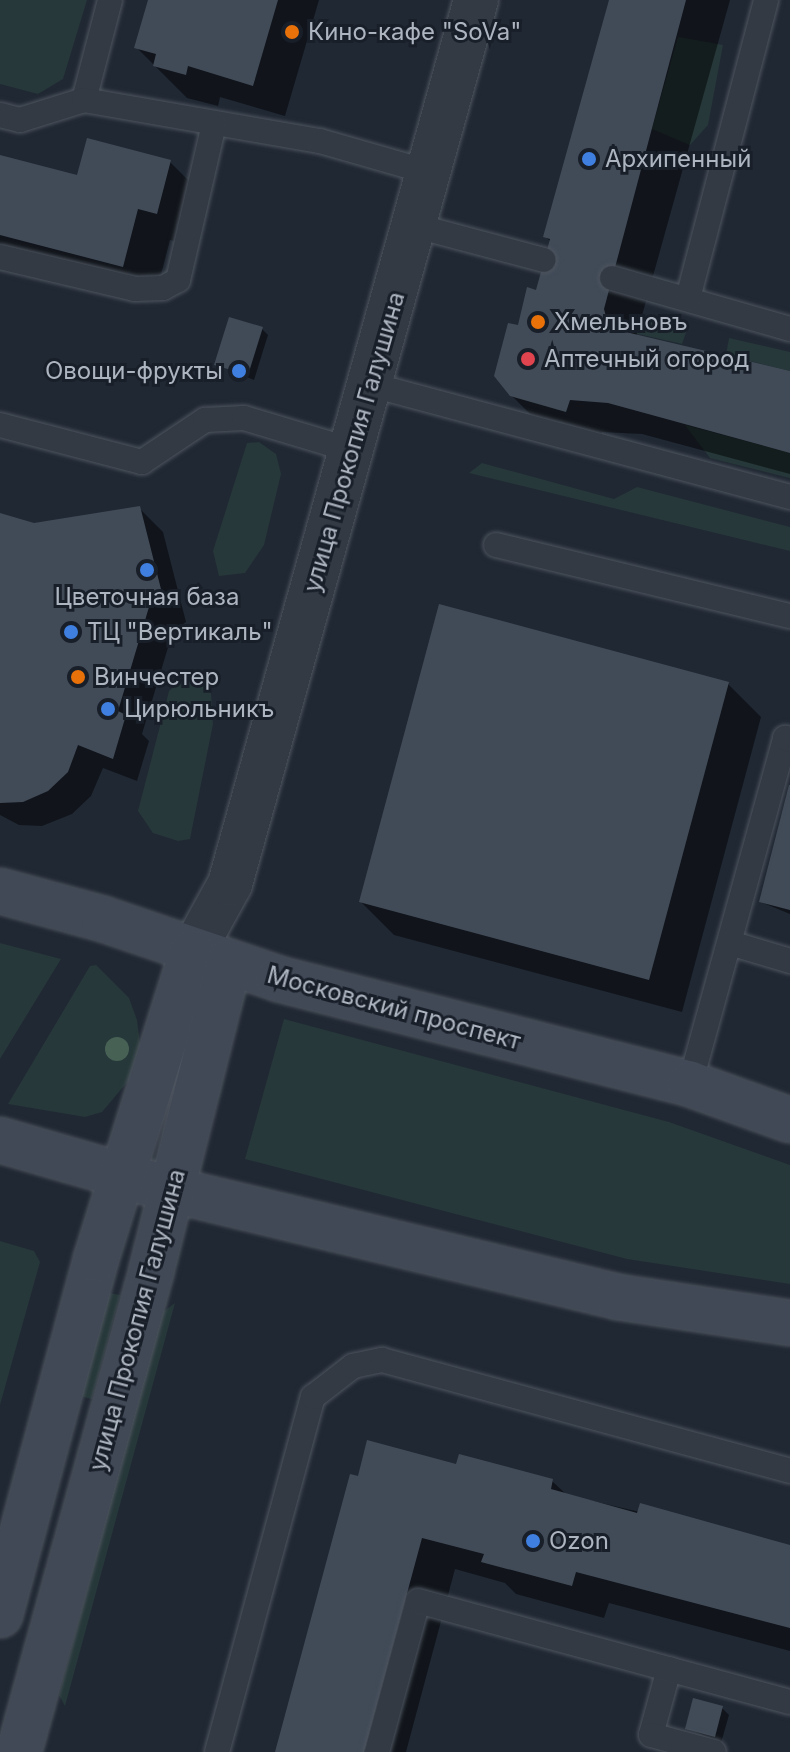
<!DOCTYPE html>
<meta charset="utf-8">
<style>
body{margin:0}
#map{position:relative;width:790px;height:1752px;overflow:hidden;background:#202833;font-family:Inter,sans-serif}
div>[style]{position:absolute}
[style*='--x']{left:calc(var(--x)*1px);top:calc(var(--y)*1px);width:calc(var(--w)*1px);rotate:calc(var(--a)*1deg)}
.green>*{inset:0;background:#263839}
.shadow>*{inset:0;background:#0007}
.building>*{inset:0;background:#414b58}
.roads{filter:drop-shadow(0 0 2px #4e555f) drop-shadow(0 0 2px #4e555f)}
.service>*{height:24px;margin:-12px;padding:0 12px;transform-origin:12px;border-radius:12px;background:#333a44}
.tertiary>*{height:44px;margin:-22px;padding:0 22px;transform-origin:22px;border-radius:22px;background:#333a44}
.secondary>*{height:44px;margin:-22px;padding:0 22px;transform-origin:22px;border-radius:22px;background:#414957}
.trees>*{width:24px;height:24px;margin:-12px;border-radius:50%;background:#476155}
.dots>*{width:22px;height:22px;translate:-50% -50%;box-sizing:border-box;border:4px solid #191f29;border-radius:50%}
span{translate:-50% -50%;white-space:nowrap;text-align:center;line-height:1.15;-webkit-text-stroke:6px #191f29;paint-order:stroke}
.poi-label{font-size:24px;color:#adb5c1}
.left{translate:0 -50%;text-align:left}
.right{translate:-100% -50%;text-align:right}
.street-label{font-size:24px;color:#adb5c1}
</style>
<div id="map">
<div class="green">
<div style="clip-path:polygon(0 0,87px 0,63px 79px,38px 94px,0 84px)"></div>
<div style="clip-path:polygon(678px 37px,723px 45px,708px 125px,690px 145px,652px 129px)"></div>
<div style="clip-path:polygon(621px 320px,658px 321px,688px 327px,682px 344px,616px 329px)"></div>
<div style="clip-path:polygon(729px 338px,790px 352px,790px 371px,726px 355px)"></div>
<div style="clip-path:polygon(685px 425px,790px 453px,790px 478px,710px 458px)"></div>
<div style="clip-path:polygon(259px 442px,276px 454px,281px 474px,264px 545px,245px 573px,219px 576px,213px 551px,247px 443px)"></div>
<div style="clip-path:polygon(482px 463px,614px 499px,637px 487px,790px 527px,790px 551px,469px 473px)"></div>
<div style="clip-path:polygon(187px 674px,210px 677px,213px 724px,190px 839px,178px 841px,153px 833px,138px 811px,169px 691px)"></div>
<div style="clip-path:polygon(0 943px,61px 959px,0 1059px)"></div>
<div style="clip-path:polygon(96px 965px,129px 998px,137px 1020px,140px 1044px,130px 1079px,102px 1112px,85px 1117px,8px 1104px,90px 966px)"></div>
<div style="clip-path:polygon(284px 1019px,669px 1122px,790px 1165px,790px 1284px,627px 1259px,245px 1159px)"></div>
<div style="clip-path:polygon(0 1241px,34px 1251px,40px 1262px,0 1405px)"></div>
<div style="clip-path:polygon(109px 1293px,120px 1295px,92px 1399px,80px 1396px)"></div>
<div style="clip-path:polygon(175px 1303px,65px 1706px,59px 1695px,160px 1314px)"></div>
</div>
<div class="shadow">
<div style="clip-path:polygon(151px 0,319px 0,285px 116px,220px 97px,218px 106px,187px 98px,136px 47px)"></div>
<div style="clip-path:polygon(611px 0,730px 0,636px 337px,790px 375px,790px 474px,642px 434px,602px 432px,598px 443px,544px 428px,511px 395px,519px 328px,538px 292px,551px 242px,546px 237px)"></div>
<div style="clip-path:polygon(0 157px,78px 178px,170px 162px,202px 194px,189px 245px,170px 240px,155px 298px,0 257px)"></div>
<div style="clip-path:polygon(262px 329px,268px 335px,254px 380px,216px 364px)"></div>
<div style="clip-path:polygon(139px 508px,163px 532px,186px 622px,173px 631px,142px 734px,149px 741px,137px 781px,103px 768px,91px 796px,72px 814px,42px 826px,19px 825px,0 815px,0 515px,34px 525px)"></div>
<div style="clip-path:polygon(728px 684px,761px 717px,682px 1012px,394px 935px,361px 902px)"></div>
<div style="clip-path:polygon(790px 789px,790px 914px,761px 902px)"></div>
<div style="clip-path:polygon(458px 1467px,552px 1481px,567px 1495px,790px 1547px,790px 1651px,609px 1603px,604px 1618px,516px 1594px,505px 1583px,455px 1569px,406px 1752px,277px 1752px)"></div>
<div style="clip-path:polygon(722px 1708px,729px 1715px,721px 1743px,687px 1728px)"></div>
</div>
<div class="building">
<div style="clip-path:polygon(148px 0,278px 0,253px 86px,188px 66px,186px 75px,153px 66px,156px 54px,134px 48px)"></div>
<div style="clip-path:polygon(609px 0,686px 0,604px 309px,609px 328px,790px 371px,790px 453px,608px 403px,570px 400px,566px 412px,510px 396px,494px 376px,508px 323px,518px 325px,527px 287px,536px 290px,550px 239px,543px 237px)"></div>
<div style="clip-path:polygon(87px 138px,171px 160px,157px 214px,138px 209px,123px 267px,0 235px,0 155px,77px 175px)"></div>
<div style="clip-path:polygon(229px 317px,263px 327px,248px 375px,214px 365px)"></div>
<div style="clip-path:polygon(140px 506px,163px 597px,149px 607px,118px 711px,126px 715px,113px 759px,78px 745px,68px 772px,48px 791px,23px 802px,0 803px,0 513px,34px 523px)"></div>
<div style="clip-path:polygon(439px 604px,729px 682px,649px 980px,359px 902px)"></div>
<div style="clip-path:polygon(789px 785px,790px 785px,790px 910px,759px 902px)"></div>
<div style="clip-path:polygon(367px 1440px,456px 1464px,459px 1454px,553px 1479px,551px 1489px,637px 1513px,640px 1503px,790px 1545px,790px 1628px,576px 1572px,572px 1586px,481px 1562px,484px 1554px,422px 1538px,364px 1752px,275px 1752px,350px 1474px,358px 1476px)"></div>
<div style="clip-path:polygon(693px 1698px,723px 1706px,715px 1737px,685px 1729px)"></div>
</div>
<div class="roads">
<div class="service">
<div style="--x:84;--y:100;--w:103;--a:-75.4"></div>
<div style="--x:0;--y:115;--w:21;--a:14"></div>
<div style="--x:20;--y:120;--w:67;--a:-17.4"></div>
<div style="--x:84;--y:100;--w:240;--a:9.9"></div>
<div style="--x:320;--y:141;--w:112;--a:16"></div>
<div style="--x:416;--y:226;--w:132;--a:14.9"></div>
<div style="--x:0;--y:257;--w:139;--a:13.3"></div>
<div style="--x:135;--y:289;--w:28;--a:-2"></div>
<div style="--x:163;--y:288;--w:17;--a:-28"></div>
<div style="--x:178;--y:280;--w:160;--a:-77"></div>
<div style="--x:612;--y:278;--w:185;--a:16"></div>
<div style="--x:688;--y:298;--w:308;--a:-75.3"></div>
<div style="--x:372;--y:385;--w:433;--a:15"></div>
<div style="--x:0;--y:425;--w:147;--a:14.6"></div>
<div style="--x:142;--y:462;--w:76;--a:-33.7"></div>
<div style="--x:205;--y:420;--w:39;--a:-3"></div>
<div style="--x:244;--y:418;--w:115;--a:16.7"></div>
<div style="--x:496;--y:545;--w:302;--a:13.6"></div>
<div style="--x:730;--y:943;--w:63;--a:16.7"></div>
<div style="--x:690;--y:1084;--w:359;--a:-74.6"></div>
<div style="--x:785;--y:738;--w:5;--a:22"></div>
<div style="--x:669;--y:1669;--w:68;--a:105.3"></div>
<div style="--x:651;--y:1735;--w:65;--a:15.1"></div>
<div style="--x:217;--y:1752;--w:368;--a:-74.9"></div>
<div style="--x:313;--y:1397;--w:51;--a:-37.8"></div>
<div style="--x:353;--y:1366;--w:30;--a:-12"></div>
<div style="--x:382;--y:1360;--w:423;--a:15.2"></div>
<div style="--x:377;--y:1752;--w:156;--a:-74.8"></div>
<div style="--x:418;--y:1601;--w:385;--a:15.2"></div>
</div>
<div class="tertiary">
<div style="--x:192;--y:953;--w:79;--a:-61.2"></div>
<div style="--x:230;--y:884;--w:918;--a:-74.45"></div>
</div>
<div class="secondary">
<div style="--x:0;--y:891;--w:107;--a:15.2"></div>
<div style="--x:103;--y:919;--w:186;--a:18.8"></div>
<div style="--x:279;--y:979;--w:424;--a:14.3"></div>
<div style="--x:690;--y:1084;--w:106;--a:19.8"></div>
<div style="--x:0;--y:1140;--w:180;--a:16.1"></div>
<div style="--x:173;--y:1190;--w:458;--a:13.5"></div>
<div style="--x:618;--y:1297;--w:174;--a:8.6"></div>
<div style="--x:0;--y:1615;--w:369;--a:-74.9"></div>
<div style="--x:96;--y:1259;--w:321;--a:-72.6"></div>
<div style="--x:19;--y:1752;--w:498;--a:-74.6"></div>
<div style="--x:151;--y:1272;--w:319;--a:-75.8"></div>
</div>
</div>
<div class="trees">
<div style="left:117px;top:1049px"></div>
</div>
<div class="dots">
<div style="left:292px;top:32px;background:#e8710a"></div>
<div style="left:589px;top:159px;background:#3f7fe0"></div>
<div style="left:538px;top:322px;background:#e8710a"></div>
<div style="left:528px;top:359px;background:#e0444e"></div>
<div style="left:239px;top:371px;background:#3f7fe0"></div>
<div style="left:147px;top:570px;background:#3f7fe0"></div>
<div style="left:71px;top:632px;background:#3f7fe0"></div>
<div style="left:78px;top:677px;background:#e8710a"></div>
<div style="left:108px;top:709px;background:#3f7fe0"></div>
<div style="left:533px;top:1541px;background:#3f7fe0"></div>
</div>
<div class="poi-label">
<span class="left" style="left:308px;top:32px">Кино-кафе "SoVa"</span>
<span class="left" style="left:605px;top:159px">Архипенный</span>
<span class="left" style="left:554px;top:322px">Хмельновъ</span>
<span class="left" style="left:544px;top:359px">Аптечный огород</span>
<span class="right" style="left:223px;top:371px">Овощи-фрукты</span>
<span style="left:147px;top:597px">Цветочная база</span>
<span class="left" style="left:87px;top:632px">ТЦ "Вертикаль"</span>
<span class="left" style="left:94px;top:677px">Винчестер</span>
<span class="left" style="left:124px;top:709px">Цирюльникъ</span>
<span class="left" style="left:549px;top:1541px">Ozon</span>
</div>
<div class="street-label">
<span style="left:354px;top:442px;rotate:-74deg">улица Прокопия Галушина</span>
<span style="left:394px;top:1008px;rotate:15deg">Московский проспект</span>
<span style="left:137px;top:1320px;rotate:-75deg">улица Прокопия Галушина</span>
</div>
</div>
